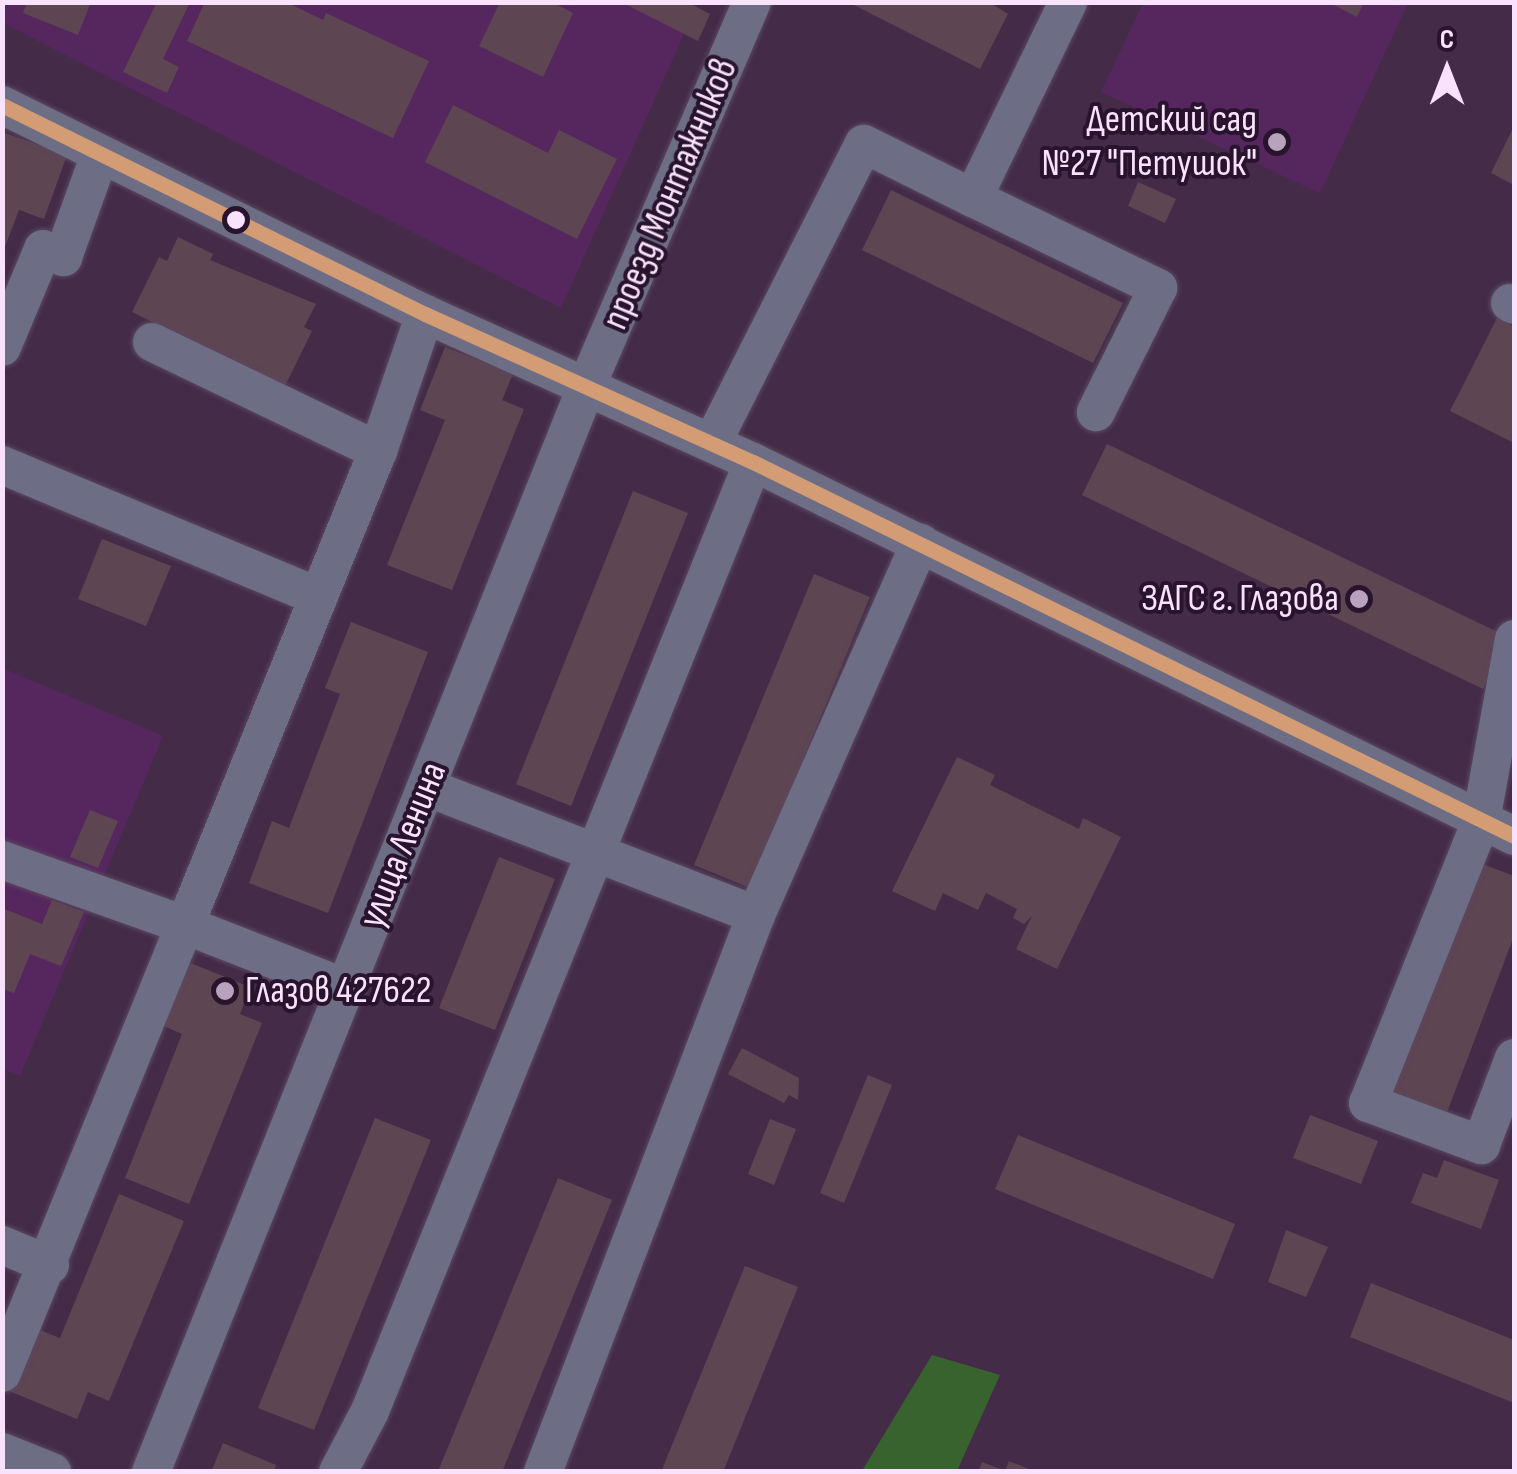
<!DOCTYPE html>
<meta charset="utf-8">
<style>
body{margin:0}
#map{position:relative;width:1517px;height:1474px;overflow:hidden;background:#442c49;font-family:"Sofia Sans Condensed",sans-serif}
div>[style]{position:absolute}
[style*='--x']{left:calc(var(--x)*1px);top:calc(var(--y)*1px);width:calc(var(--w)*1px);rotate:calc(var(--a)*1deg)}
.built>*{inset:0;background:#56275f}
.green>*{inset:0;background:#38632f}
.building>*{inset:0;background:#5e4552}
.roads{filter:drop-shadow(0 0 2px #5b485f) drop-shadow(0 0 2px #5b485f)}
.minor>*{height:38px;margin:-19px;padding:0 19px;transform-origin:19px;border-radius:19px;background:#6d6e85}
.bus-1>*{height:15px;margin:-7.5px;padding:0 7.5px;transform-origin:7.5px;border-radius:7.5px;background:#d39c74}
.dots>*{width:28px;height:28px;translate:-50% -50%;box-sizing:border-box;border:5px solid #28142c;border-radius:50%}
span{translate:-50% -50%;white-space:nowrap;text-align:center;line-height:1.15;-webkit-text-stroke:8px #28142c;paint-order:stroke}
.poi-label{font-size:38px;color:#f8e2fc}
.right{translate:-100% -50%;text-align:right}
.left{translate:0 -50%;text-align:left}
.street-label{font-size:38px;color:#f8e2fc}
.frame{position:absolute;inset:0;border:5px solid #f8e2fc;pointer-events:none}
.north{position:absolute;left:1397px;top:20px;width:100px;height:100px;-webkit-text-stroke:8px #28142c;paint-order:stroke;rotate:0deg;font-size:28px;font-weight:700;line-height:40px;text-align:center;color:#f8e2fc}
.north::after{content:'';display:block;margin:auto;width:35px;height:45px;background:#f8e2fc;clip-path:polygon(50% 0,100% 100%,50% 72%,0 100%)}
</style>
<div id="map">
<div class="built">
<div style="clip-path:polygon(2px 3px,698px 3px,561px 308px,3px 23px)"></div>
<div style="clip-path:polygon(1143px 3px,1408px 3px,1320px 193px,1101px 92px)"></div>
<div style="clip-path:polygon(2px 668px,163px 736px,20px 1076px,2px 1069px)"></div>
</div>
<div class="green">
<div style="clip-path:polygon(932px 1355px,1000px 1375px,957px 1471px,862px 1471px)"></div>
</div>
<div class="building">
<div style="clip-path:polygon(27px 2px,91px 2px,78px 35px,23px 13px)"></div>
<div style="clip-path:polygon(157px 2px,190px 2px,163px 59px,179px 67px,167px 93px,123px 72px)"></div>
<div style="clip-path:polygon(205px 2px,286px 2px,323px 20px,326px 13px,429px 61px,393px 138px,187px 41px)"></div>
<div style="clip-path:polygon(500px 2px,552px 2px,573px 13px,543px 77px,479px 46px)"></div>
<div style="clip-path:polygon(621px 2px,687px 2px,710px 14px,698px 41px)"></div>
<div style="clip-path:polygon(848px 2px,989px 2px,1008px 14px,980px 69px)"></div>
<div style="clip-path:polygon(1328px 2px,1364px 2px,1357px 17px)"></div>
<div style="clip-path:polygon(453px 105px,548px 153px,559px 130px,617px 159px,577px 239px,425px 162px)"></div>
<div style="clip-path:polygon(1514px 126px,1514px 185px,1491px 173px)"></div>
<div style="clip-path:polygon(2px 132px,67px 155px,44px 219px,19px 210px,3px 252px)"></div>
<div style="clip-path:polygon(1138px 182px,1176px 199px,1165px 223px,1128px 206px)"></div>
<div style="clip-path:polygon(891px 190px,1123px 303px,1093px 363px,862px 250px)"></div>
<div style="clip-path:polygon(178px 237px,213px 254px,210px 260px,316px 304px,304px 327px,312px 331px,285px 386px,132px 312px,159px 257px,167px 261px)"></div>
<div style="clip-path:polygon(1497px 318px,1514px 327px,1512px 442px,1450px 411px)"></div>
<div style="clip-path:polygon(445px 347px,513px 374px,502px 400px,524px 409px,452px 590px,387px 565px,445px 420px,420px 410px)"></div>
<div style="clip-path:polygon(1107px 444px,1508px 637px,1483px 689px,1082px 495px)"></div>
<div style="clip-path:polygon(633px 491px,688px 513px,571px 806px,516px 784px)"></div>
<div style="clip-path:polygon(102px 539px,171px 566px,146px 626px,78px 599px)"></div>
<div style="clip-path:polygon(814px 574px,870px 597px,750px 888px,694px 865px)"></div>
<div style="clip-path:polygon(351px 622px,428px 652px,328px 913px,249px 883px,272px 821px,289px 828px,340px 694px,325px 688px)"></div>
<div style="clip-path:polygon(957px 757px,995px 775px,990px 785px,1079px 829px,1083px 818px,1121px 837px,1057px 969px,1016px 949px,1032px 916px,1024px 924px,1013px 918px,1017px 909px,986px 893px,978px 910px,943px 893px,935px 911px,892px 891px)"></div>
<div style="clip-path:polygon(90px 810px,118px 821px,98px 868px,70px 857px)"></div>
<div style="clip-path:polygon(499px 857px,555px 879px,495px 1030px,439px 1008px)"></div>
<div style="clip-path:polygon(1480px 863px,1514px 876px,1514px 936px,1446px 1115px,1392px 1094px)"></div>
<div style="clip-path:polygon(52px 900px,84px 912px,61px 966px,30px 954px,14px 993px,2px 989px,2px 908px,42px 924px)"></div>
<div style="clip-path:polygon(183px 960px,250px 987px,240px 1014px,262px 1023px,189px 1204px,125px 1178px,182px 1034px,157px 1023px)"></div>
<div style="clip-path:polygon(742px 1048px,799px 1078px,798px 1100px,789px 1095px,784px 1103px,728px 1074px)"></div>
<div style="clip-path:polygon(868px 1075px,892px 1085px,844px 1203px,820px 1193px)"></div>
<div style="clip-path:polygon(1310px 1115px,1378px 1141px,1361px 1184px,1293px 1158px)"></div>
<div style="clip-path:polygon(375px 1118px,431px 1140px,314px 1430px,258px 1408px)"></div>
<div style="clip-path:polygon(770px 1119px,796px 1129px,774px 1185px,748px 1174px)"></div>
<div style="clip-path:polygon(1018px 1135px,1235px 1224px,1213px 1279px,995px 1189px)"></div>
<div style="clip-path:polygon(1444px 1160px,1499px 1180px,1481px 1229px,1411px 1203px,1423px 1173px,1437px 1178px)"></div>
<div style="clip-path:polygon(558px 1178px,612px 1200px,502px 1472px,446px 1472px,439px 1469px)"></div>
<div style="clip-path:polygon(119px 1194px,184px 1221px,109px 1401px,88px 1392px,77px 1419px,9px 1391px,35px 1328px,60px 1338px)"></div>
<div style="clip-path:polygon(1286px 1230px,1328px 1247px,1306px 1297px,1268px 1282px)"></div>
<div style="clip-path:polygon(745px 1266px,798px 1287px,723px 1472px,661px 1472px)"></div>
<div style="clip-path:polygon(1371px 1283px,1514px 1340px,1514px 1403px,1350px 1337px)"></div>
<div style="clip-path:polygon(223px 1443px,276px 1465px,274px 1472px,211px 1472px)"></div>
<div style="clip-path:polygon(1009px 1461px,1036px 1472px,978px 1472px,982px 1462px,1005px 1471px)"></div>
</div>
<div class="roads">
<div class="minor">
<div style="--x:2;--y:105;--w:472;--a:26.3"></div>
<div style="--x:425;--y:314;--w:360;--a:24.3"></div>
<div style="--x:753;--y:462;--w:848;--a:26.17"></div>
<div style="--x:973;--y:198;--w:206;--a:25.9"></div>
<div style="--x:1158;--y:288;--w:139;--a:116.6"></div>
<div style="--x:1510;--y:303;--w:4;--a:27"></div>
<div style="--x:152;--y:342;--w:251;--a:25.7"></div>
<div style="--x:2;--y:347;--w:106;--a:-67.3"></div>
<div style="--x:43;--y:249;--w:22;--a:22"></div>
<div style="--x:63;--y:257;--w:109;--a:-70.2"></div>
<div style="--x:712;--y:443;--w:335;--a:-63.1"></div>
<div style="--x:864;--y:144;--w:122;--a:26.4"></div>
<div style="--x:973;--y:198;--w:218;--a:-64.1"></div>
<div style="--x:2;--y:465;--w:343;--a:22.6"></div>
<div style="--x:1514;--y:639;--w:185;--a:100.3"></div>
<div style="--x:1481;--y:821;--w:304;--a:111.8"></div>
<div style="--x:1368;--y:1103;--w:121;--a:20.4"></div>
<div style="--x:1481;--y:1145;--w:93;--a:-69.2"></div>
<div style="--x:426;--y:787;--w:354;--a:21.2"></div>
<div style="--x:2;--y:860;--w:194;--a:19.6"></div>
<div style="--x:185;--y:925;--w:512;--a:-67.85"></div>
<div style="--x:378;--y:451;--w:145;--a:-71.1"></div>
<div style="--x:2;--y:1245;--w:52;--a:22.6"></div>
<div style="--x:2;--y:1373;--w:484;--a:-67.8"></div>
<div style="--x:185;--y:925;--w:173;--a:21.4"></div>
<div style="--x:2;--y:1452;--w:54;--a:21.8"></div>
<div style="--x:151;--y:1472;--w:1171;--a:-68.14"></div>
<div style="--x:587;--y:385;--w:417;--a:-66.7"></div>
<div style="--x:338;--y:1472;--w:69;--a:-62.3"></div>
<div style="--x:370;--y:1411;--w:1023;--a:-68.02"></div>
<div style="--x:543;--y:1472;--w:596;--a:-69.07"></div>
<div style="--x:756;--y:915;--w:407;--a:-66.2"></div>
</div>
</div>
<div class="bus-1">
<div style="--x:2;--y:105;--w:472;--a:26.3"></div>
<div style="--x:425;--y:314;--w:360;--a:24.3"></div>
<div style="--x:753;--y:462;--w:848;--a:26.17"></div>
</div>
<div class="dots">
<div style="left:1277px;top:142px;background:#b9a2bd"></div>
<div style="left:236px;top:220px;background:#f8e2fc"></div>
<div style="left:1359px;top:599px;background:#b9a2bd"></div>
<div style="left:225px;top:991px;background:#b9a2bd"></div>
</div>
<div class="poi-label">
<span class="right" style="left:1257px;top:142px">Детский сад<br>№27 "Петушок"</span>
<span class="right" style="left:1339px;top:599px">ЗАГС г. Глазова</span>
<span class="left" style="left:245px;top:991px">Глазов 427622</span>
</div>
<div class="street-label">
<span style="left:670px;top:194px;rotate:-67deg">проезд Монтажников</span>
<span style="left:403px;top:845px;rotate:-68deg">улица Ленина</span>
</div>
<div class="frame"></div>
<div class="north">С</div>
</div>
